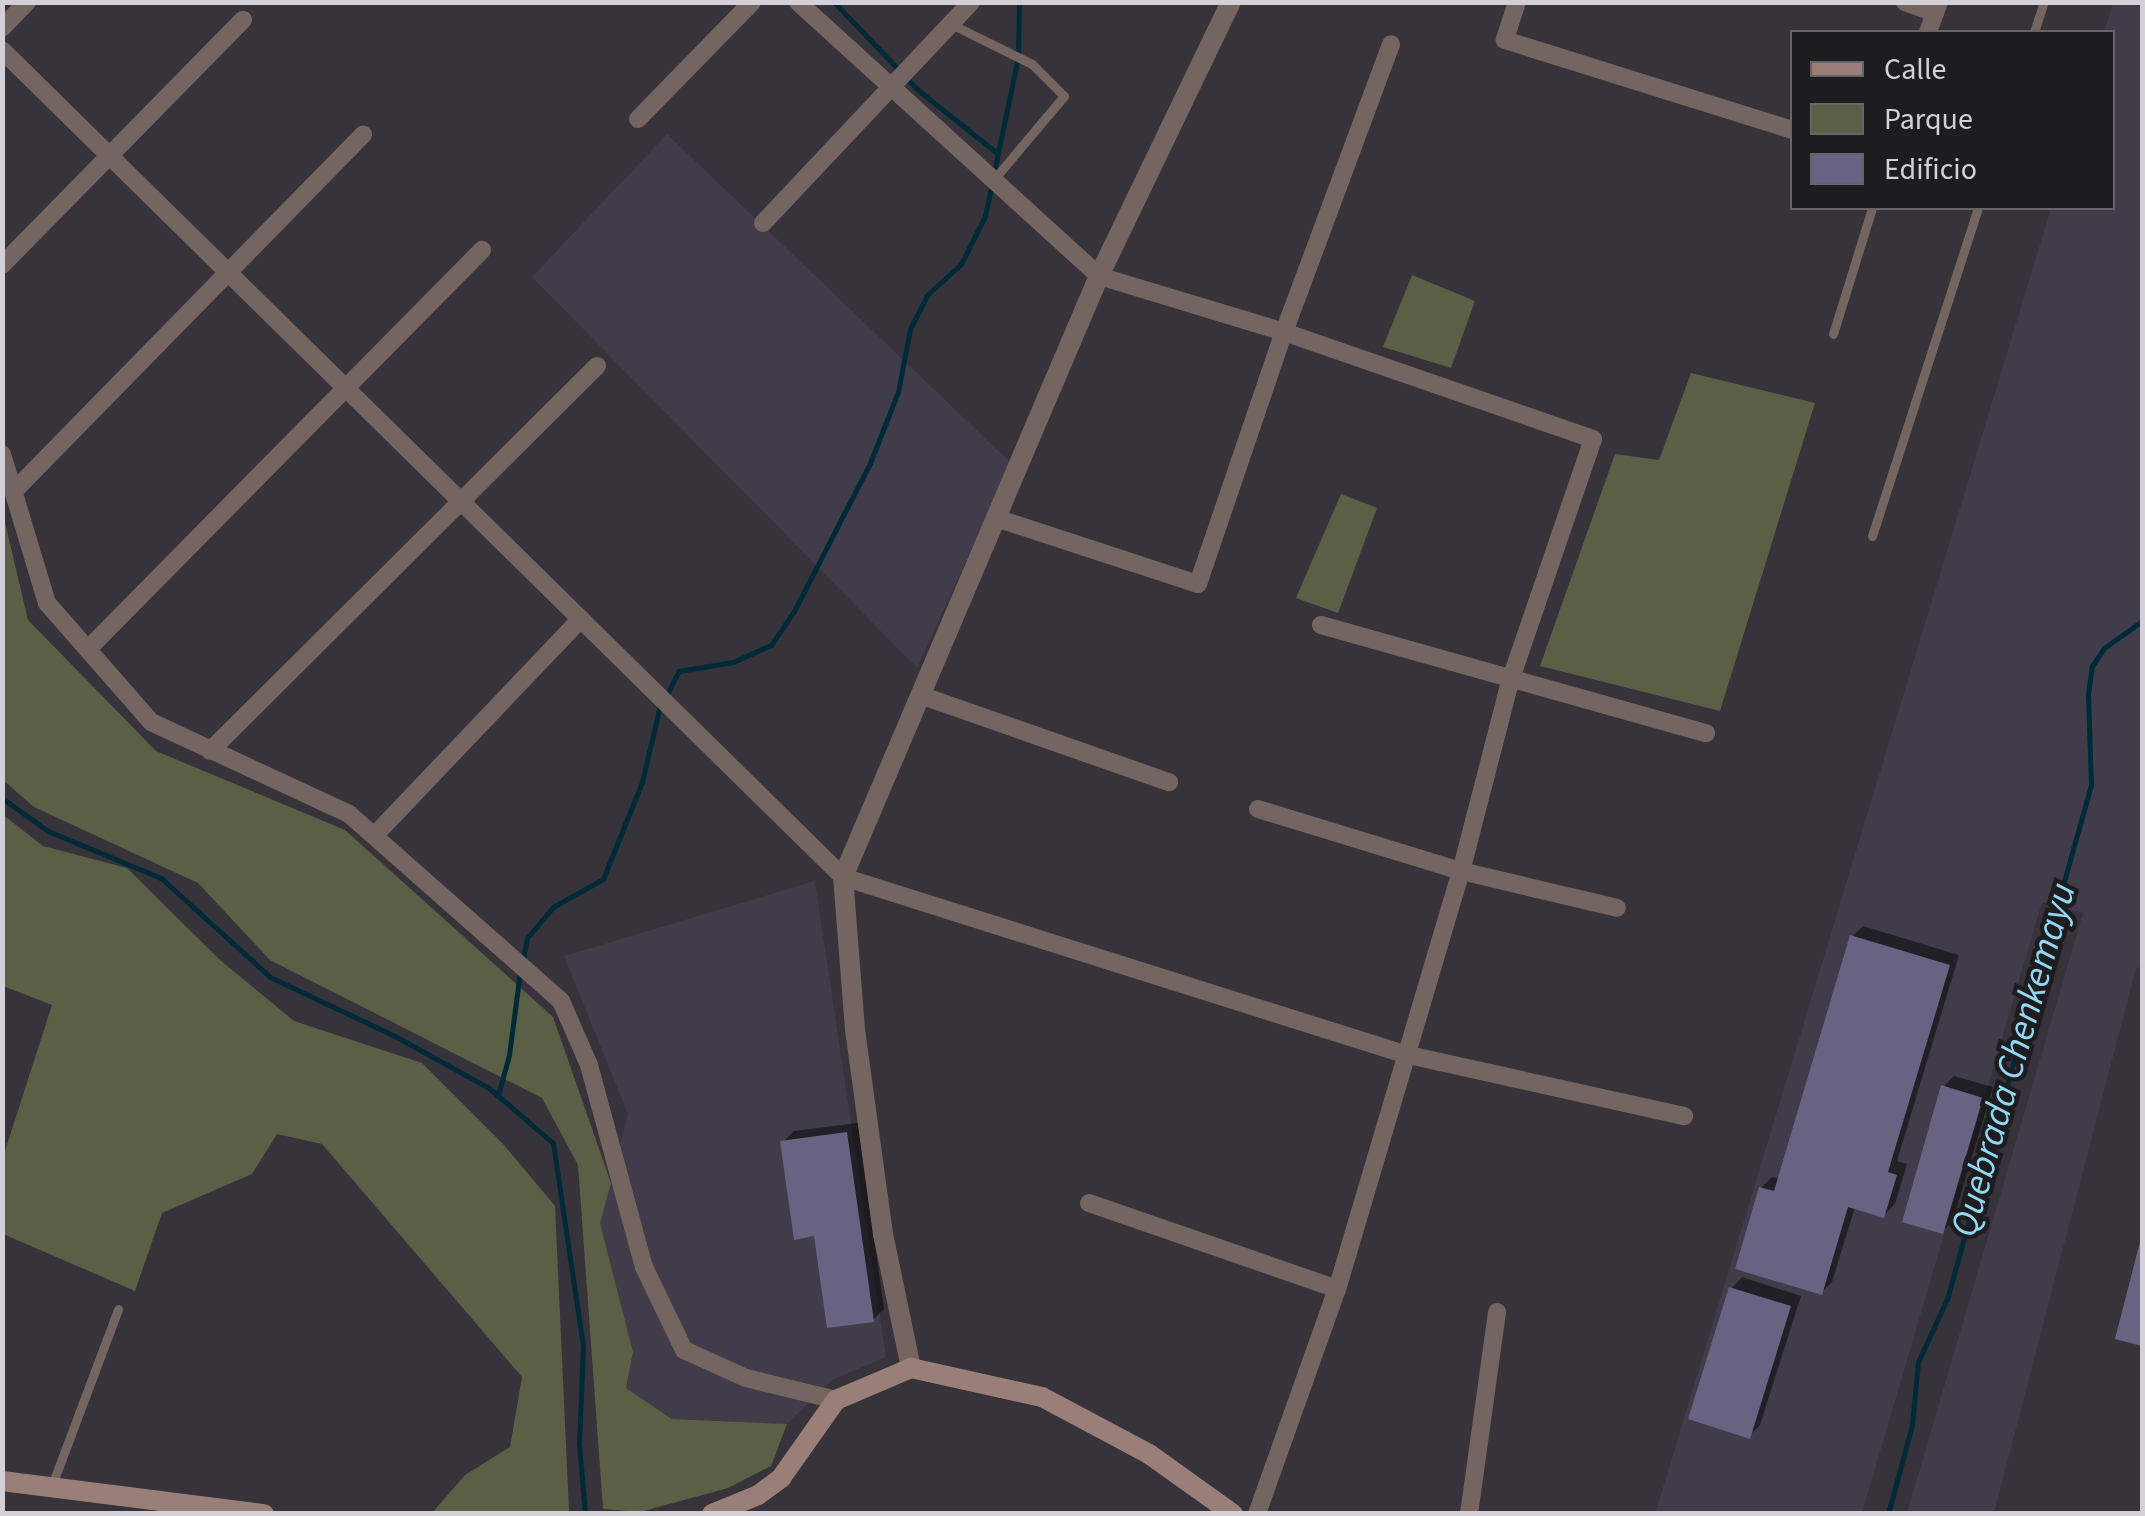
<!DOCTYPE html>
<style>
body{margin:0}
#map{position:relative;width:2145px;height:1516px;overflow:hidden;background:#36333b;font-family:"Source Sans 3",sans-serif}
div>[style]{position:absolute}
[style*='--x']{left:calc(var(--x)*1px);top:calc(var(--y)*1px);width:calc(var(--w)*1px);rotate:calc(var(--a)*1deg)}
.built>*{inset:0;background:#403c4a}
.green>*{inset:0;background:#5b5f45}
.shadow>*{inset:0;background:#0007}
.stream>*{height:5px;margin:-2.5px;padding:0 2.5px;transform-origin:2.5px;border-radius:2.5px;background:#002a37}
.building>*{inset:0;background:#686383}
.service>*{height:9px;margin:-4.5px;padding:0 4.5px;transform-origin:4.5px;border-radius:4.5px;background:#756560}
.minor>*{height:18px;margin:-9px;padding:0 9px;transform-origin:9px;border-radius:9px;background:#756560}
.tertiary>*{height:20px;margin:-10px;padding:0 10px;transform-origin:10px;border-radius:10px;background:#756560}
.secondary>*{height:20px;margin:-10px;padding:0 10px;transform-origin:10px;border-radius:10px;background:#997f78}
span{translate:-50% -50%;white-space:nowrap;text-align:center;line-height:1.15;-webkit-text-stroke:9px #1d1c1f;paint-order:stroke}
.water-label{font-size:38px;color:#91d8f2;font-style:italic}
.frame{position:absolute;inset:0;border:5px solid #d3d1d7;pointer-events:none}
.legend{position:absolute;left:1790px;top:30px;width:325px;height:180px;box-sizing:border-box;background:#1d1c1f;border:2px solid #666469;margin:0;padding:12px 18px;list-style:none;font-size:30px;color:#d3d1d7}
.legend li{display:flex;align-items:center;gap:20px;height:50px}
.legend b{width:50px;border:2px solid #666469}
</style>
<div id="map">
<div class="built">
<div style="clip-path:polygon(2113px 3px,2142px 3px,2142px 967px,2136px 968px,1994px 1513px,1907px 1513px,2083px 913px,2042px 902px,1862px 1513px,1655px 1514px,2051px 208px,2112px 208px,2112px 32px,2104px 32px)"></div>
<div style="clip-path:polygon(667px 134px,1011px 463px,917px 668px,532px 277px)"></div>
<div style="clip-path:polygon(815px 881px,886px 1357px,832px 1380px,787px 1424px,672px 1419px,626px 1388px,633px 1352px,600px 1223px,628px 1114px,564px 956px)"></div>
</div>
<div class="green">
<div style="clip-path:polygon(1412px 275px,1475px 301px,1451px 368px,1383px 347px)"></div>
<div style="clip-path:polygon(1691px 373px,1815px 403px,1720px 711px,1540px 666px,1615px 454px,1659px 460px)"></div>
<div style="clip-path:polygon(1341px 494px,1377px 508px,1338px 613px,1296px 598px)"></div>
<div style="clip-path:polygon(3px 514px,28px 620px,156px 751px,345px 830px,553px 1017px,611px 1183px,600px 1223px,633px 1352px,626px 1388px,672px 1419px,787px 1424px,771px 1466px,728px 1488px,640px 1512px,603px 1509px,578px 1165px,542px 1098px,270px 960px,198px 883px,34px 807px,3px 780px)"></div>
<div style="clip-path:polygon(2px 814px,43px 846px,127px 868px,220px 960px,294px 1021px,422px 1063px,504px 1145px,555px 1206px,569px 1511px,432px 1513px,465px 1475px,510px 1447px,522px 1377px,322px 1144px,277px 1134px,252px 1174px,162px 1213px,135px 1291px,3px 1234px,3px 1157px,52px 1005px,3px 986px)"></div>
</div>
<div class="shadow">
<div style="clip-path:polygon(1863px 926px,1959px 955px,1897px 1161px,1907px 1164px,1895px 1204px,1884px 1215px,1855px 1207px,1832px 1282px,1821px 1293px,1761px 1188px,1772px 1177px,1780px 1179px,1853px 936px)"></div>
<div style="clip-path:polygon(1954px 1076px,1993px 1087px,1953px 1220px,1943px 1231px,1943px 1087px)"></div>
<div style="clip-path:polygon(858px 1123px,884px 1309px,873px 1320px,817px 1234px,783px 1142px,794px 1131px)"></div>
<div style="clip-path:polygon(2142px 1239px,2142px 1343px,2118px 1337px)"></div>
<div style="clip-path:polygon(1742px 1277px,1801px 1296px,1760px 1425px,1749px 1436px,1732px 1288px)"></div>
</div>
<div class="stream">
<div style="--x:834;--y:2;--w:122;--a:46.3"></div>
<div style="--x:918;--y:90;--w:101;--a:38.6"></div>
<div style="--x:994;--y:172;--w:117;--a:-78.2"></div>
<div style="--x:1018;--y:57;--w:55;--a:-89"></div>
<div style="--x:666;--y:696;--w:28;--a:-63"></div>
<div style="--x:679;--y:671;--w:55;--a:-9.5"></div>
<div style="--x:733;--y:662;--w:42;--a:-24.1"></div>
<div style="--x:771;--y:645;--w:41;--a:-55.9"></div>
<div style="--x:794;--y:611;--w:166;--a:-62.8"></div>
<div style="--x:870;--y:463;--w:76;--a:-68.5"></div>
<div style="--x:898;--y:392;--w:64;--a:-79.2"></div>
<div style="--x:910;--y:329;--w:38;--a:-63"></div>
<div style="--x:927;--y:295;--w:46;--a:-42.4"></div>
<div style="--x:961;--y:264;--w:54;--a:-63.4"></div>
<div style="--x:985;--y:216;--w:34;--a:-78"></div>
<div style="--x:2;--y:798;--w:57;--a:35.7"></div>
<div style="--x:48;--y:831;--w:122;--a:22.6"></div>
<div style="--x:161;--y:878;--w:147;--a:42.2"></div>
<div style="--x:270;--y:977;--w:138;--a:25.3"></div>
<div style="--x:395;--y:1036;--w:107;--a:29"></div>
<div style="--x:489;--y:1088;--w:84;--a:40.7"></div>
<div style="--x:553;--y:1143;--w:204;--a:81.6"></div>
<div style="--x:583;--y:1345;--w:99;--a:92.3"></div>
<div style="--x:579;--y:1444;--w:70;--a:85.1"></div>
<div style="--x:523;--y:960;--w:22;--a:-80"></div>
<div style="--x:527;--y:938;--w:40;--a:-50"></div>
<div style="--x:553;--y:907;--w:57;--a:-29.2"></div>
<div style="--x:603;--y:879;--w:105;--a:-68.1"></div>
<div style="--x:642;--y:782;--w:79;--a:-76.8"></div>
<div style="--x:498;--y:1095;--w:41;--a:-74.6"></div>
<div style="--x:509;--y:1055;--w:85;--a:-82.5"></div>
<div style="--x:1888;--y:1514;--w:92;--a:-74.9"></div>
<div style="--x:1912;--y:1425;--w:63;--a:-84.6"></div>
<div style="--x:1918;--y:1362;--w:69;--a:-65.3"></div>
<div style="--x:1947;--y:1299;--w:534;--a:-74.35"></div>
<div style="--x:2091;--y:785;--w:91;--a:-91.9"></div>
<div style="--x:2088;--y:694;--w:28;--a:-82"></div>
<div style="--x:2092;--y:666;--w:22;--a:-56"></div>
<div style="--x:2104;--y:648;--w:47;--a:-35.4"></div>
</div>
<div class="building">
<div style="clip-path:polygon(1850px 935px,1950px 965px,1888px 1172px,1897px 1175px,1884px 1218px,1848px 1207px,1822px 1295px,1735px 1269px,1759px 1187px,1774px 1191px)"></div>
<div style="clip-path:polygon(1941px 1085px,1983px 1098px,1943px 1234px,1902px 1222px)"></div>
<div style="clip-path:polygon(847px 1132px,874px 1322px,827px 1328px,814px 1236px,794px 1240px,780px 1141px)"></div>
<div style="clip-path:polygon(2142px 1234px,2142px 1346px,2115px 1339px)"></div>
<div style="clip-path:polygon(1729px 1287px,1791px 1306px,1750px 1439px,1688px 1419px)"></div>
</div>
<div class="service">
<div style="--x:951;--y:24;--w:90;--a:26.3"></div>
<div style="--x:1032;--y:64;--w:45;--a:45"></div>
<div style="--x:1064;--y:96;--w:109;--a:130.1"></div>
<div style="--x:2034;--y:32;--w:32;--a:-72"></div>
<div style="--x:1833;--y:334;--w:132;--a:-72.8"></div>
<div style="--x:1872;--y:536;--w:345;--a:-72.1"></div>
<div style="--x:52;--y:1485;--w:188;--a:-69.4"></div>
</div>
<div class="minor">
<div style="--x:798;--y:2;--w:407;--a:42.3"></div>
<div style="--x:1099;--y:276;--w:193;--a:16.8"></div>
<div style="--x:1284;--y:332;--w:327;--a:19.1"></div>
<div style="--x:1593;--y:439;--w:253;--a:108.9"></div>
<div style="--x:1511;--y:678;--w:199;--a:104.5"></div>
<div style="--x:1461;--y:871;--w:436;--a:106.5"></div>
<div style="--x:1337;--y:1289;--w:239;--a:109.6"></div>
<div style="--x:1517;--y:2;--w:40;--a:108"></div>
<div style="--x:1505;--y:40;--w:301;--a:17.4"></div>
<div style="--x:1905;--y:2;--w:32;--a:20"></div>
<div style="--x:2;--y:28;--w:36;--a:-46"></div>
<div style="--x:1928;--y:32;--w:32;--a:-70"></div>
<div style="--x:2;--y:50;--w:1179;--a:44.52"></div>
<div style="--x:843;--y:877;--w:588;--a:17.51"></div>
<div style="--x:1404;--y:1054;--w:287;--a:12.5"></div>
<div style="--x:638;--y:119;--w:163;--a:-45.7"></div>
<div style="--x:763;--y:223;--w:303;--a:-46.7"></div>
<div style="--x:2;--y:265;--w:344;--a:-45.5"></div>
<div style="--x:2;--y:454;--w:156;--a:73.2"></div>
<div style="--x:47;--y:603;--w:158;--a:48.8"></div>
<div style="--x:151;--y:722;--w:218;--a:24.9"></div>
<div style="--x:349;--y:814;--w:283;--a:41.4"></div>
<div style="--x:561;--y:1001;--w:70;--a:66.4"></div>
<div style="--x:589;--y:1065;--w:209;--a:74.8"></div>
<div style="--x:644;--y:1267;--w:92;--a:64.3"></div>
<div style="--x:684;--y:1350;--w:68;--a:24.3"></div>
<div style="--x:746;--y:1378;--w:93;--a:13.7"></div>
<div style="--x:14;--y:491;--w:499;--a:-45.6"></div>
<div style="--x:999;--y:519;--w:209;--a:18.1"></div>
<div style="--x:1198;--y:584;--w:266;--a:-71.2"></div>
<div style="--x:1284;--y:332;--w:307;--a:-69.6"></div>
<div style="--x:1321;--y:625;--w:400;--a:15.7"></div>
<div style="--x:88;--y:649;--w:561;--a:-45.36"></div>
<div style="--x:920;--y:695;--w:264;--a:19.3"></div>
<div style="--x:210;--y:751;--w:546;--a:-44.85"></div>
<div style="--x:1258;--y:809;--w:212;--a:17"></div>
<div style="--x:1461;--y:871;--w:160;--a:13.3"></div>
<div style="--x:374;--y:836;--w:300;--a:-46.4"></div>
<div style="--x:1089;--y:1203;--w:262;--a:19.1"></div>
<div style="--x:1469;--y:1514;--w:204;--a:-82.1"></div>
</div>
<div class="tertiary">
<div style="--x:911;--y:1368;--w:137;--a:-101.8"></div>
<div style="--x:883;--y:1234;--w:207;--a:-97.8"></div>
<div style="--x:855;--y:1029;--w:152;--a:-94.5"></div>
<div style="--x:843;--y:877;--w:653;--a:-66.93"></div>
<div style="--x:1099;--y:276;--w:304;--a:-64.3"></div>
</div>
<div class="secondary">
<div style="--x:2;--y:1481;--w:264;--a:7.2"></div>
<div style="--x:712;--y:1514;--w:50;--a:-22.4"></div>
<div style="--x:758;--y:1495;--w:29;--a:-36"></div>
<div style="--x:781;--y:1478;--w:95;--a:-54.8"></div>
<div style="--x:836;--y:1400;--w:82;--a:-23.1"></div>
<div style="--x:911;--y:1368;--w:134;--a:12.5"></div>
<div style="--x:1042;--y:1397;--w:121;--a:28"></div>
<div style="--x:1149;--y:1454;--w:103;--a:35.5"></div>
</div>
<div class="water-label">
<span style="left:2014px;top:1060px;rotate:-74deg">Quebrada Chenkemayu</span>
</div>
<div class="frame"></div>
<ul class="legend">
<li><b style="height:12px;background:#997f78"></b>Calle</li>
<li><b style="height:28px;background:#5b5f45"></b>Parque</li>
<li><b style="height:28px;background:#686383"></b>Edificio</li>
</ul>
</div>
